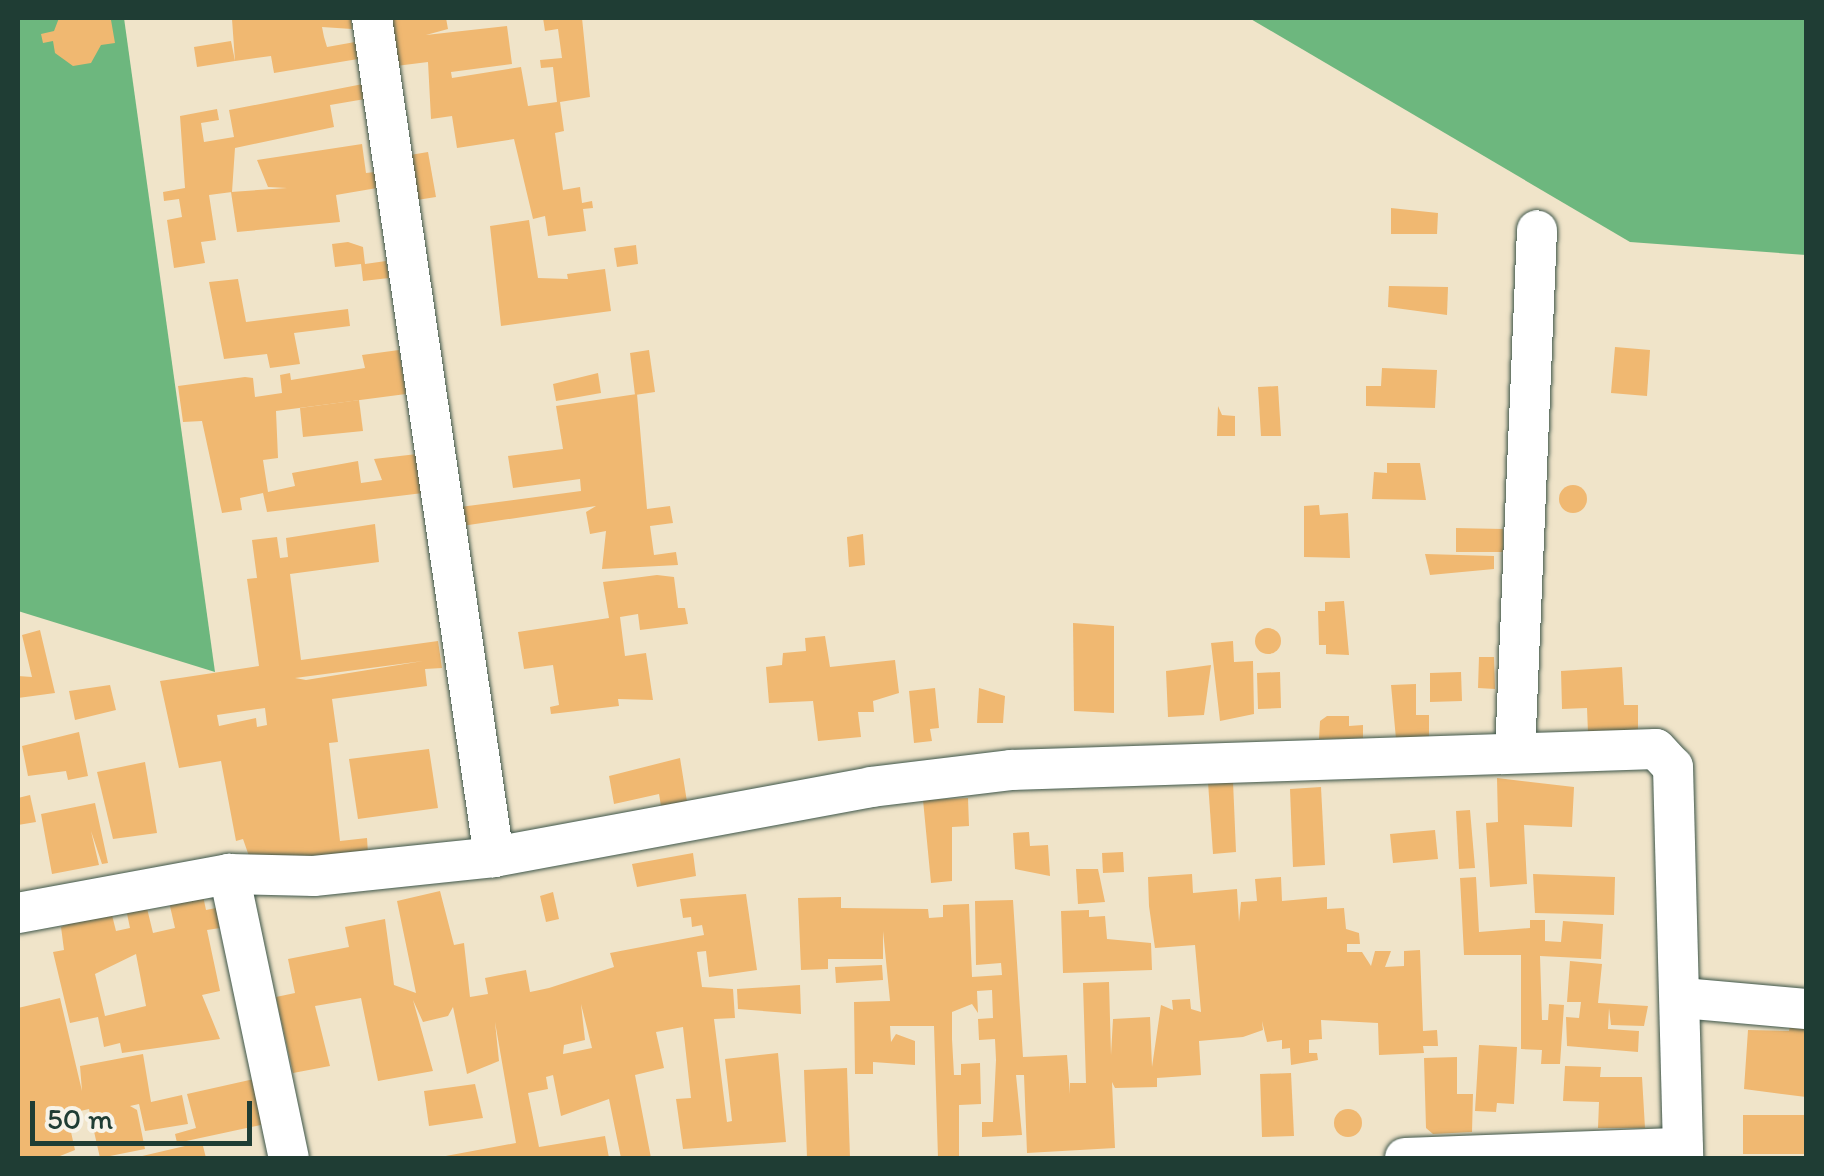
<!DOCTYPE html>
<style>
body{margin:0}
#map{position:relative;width:1824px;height:1176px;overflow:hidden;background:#f0e4c9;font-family:Itim,sans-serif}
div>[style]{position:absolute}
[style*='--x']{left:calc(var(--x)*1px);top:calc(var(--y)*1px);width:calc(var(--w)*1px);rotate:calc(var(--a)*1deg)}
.forest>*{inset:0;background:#6db77e}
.building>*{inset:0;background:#f0b871}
.round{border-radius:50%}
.roads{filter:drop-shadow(0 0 2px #3e564a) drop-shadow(0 0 2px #3e564a)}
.minor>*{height:40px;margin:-20px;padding:0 20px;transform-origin:20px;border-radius:20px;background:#fff}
span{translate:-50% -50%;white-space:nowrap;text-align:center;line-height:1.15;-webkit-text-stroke:8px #f7f3e8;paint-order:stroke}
.frame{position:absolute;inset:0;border:20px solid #1f3d34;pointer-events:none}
.scale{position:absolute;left:30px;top:1101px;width:222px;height:45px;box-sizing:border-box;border:5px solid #1f3d34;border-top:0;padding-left:12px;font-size:30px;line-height:35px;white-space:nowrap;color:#1f3d34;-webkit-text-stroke:8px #f7f3e8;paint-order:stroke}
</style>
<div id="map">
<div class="forest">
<div style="clip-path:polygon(18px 18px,124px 18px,215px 672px,18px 611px)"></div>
<div style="clip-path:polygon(1249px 18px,1806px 18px,1806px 255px,1630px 242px)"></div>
</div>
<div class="building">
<div style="clip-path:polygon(59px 18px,111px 20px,115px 43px,101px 45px,91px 63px,73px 66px,55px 53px,53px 41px,43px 43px,41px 34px,54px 31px)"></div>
<div style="clip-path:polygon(351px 18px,352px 29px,322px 27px,324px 37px,327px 47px,355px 42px,358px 59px,274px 73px,271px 56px,235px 61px,232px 19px)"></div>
<div style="clip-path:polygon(388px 18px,446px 18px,448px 29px,426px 35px,507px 26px,512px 64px,451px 72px,452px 78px,521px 67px,528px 106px,557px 102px,553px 67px,541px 68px,540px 60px,562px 58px,558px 29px,545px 31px,543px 18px,582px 18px,590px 97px,560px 102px,564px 131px,555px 133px,563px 190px,580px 187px,582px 203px,592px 201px,593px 208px,583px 209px,586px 231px,548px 236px,545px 216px,533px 219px,514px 139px,457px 148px,452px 116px,431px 119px,428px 62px,396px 66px)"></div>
<div style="clip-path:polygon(231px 41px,235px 61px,197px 67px,194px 47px)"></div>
<div style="clip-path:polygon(363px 84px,365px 99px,330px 105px,334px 127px,235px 148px,232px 192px,209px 195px,216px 240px,201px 242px,205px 263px,174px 268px,167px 220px,182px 217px,179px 199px,164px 201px,163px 192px,185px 188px,180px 116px,217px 109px,219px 120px,201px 123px,204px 142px,234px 137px,229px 110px)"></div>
<div style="clip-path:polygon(362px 144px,366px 173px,375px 172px,377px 188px,336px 195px,340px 222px,237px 232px,231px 192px,287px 188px,268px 187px,257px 160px)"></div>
<div style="clip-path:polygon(428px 152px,436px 197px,417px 200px,410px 155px)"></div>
<div style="clip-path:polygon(1391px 208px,1438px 213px,1437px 234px,1391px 234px)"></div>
<div style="clip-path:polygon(529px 220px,538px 278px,568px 279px,567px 274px,605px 269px,611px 311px,501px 326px,490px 226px)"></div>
<div style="clip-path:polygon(348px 242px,363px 247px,365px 264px,386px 261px,389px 278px,363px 281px,361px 264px,335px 267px,332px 244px)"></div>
<div style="clip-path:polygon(636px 245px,638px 264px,617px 267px,614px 248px)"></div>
<div style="clip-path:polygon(238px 279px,246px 322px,348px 309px,350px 326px,294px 333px,300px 364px,270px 368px,267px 354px,224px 359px,209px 282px)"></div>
<div style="clip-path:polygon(1389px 286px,1448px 287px,1447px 315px,1388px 307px)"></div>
<div style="clip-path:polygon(1615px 347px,1650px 350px,1647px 396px,1611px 393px)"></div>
<div style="clip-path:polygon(399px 350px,406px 394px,276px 411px,278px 458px,263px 460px,268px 492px,295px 486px,292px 473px,358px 461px,361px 483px,382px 480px,374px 459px,417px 454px,423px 493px,267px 512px,263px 493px,240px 498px,242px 510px,222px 513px,202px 421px,183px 422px,178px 386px,245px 377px,253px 378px,255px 397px,282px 393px,280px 375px,290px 373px,291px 380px,365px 368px,362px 355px)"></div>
<div style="clip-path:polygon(649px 350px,655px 392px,635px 395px,630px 353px)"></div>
<div style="clip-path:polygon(1382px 368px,1437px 370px,1435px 408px,1366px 406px,1366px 386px,1381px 386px)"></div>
<div style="clip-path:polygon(598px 373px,601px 393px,556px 401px,553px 384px)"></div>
<div style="clip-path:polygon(1278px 386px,1281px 436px,1261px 436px,1258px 387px)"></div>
<div style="clip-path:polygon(637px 394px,647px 509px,670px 506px,673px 523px,650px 526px,654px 555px,676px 552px,678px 565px,602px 569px,606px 531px,590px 534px,586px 512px,596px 506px,462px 526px,460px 507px,581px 491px,580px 479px,513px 488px,508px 456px,563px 449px,556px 406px)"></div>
<div style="clip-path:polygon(359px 400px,363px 431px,303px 437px,300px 408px)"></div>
<div style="clip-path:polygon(1218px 406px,1222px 415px,1235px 416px,1235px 436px,1217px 436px)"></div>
<div style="clip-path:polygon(1387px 463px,1420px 463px,1426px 500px,1372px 499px,1374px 472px,1387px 473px)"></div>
<div class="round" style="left:1559px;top:485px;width:28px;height:28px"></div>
<div style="clip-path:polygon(1319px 505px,1320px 515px,1348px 513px,1350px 558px,1304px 557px,1304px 506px)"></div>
<div style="clip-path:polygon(evenodd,375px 524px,379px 562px,290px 574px,301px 660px,438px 641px,442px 668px,425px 669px,427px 686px,332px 699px,338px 742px,329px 743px,340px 841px,367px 838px,368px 853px,250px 859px,243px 839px,236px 841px,221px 761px,179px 768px,160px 681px,259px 666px,247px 579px,257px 578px,252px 540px,277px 537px,280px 558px,288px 557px,286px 538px,375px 524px,423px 661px,306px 680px,295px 678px,423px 661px,375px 524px,265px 708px,267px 725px,257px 727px,256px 718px,219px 726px,217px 715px,265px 708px)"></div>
<div style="clip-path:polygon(1456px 528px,1503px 529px,1503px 552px,1456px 552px)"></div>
<div style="clip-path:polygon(863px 534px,865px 565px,849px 567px,847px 537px)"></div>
<div style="clip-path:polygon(1425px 554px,1494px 556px,1494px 569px,1430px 575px)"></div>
<div style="clip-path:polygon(657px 575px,674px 577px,678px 608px,685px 608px,688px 624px,640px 630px,638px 614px,620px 617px,625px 656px,646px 653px,653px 700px,618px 699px,619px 706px,551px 714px,550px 707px,559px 705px,553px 665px,524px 669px,518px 632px,609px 618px,603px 582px)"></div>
<div style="clip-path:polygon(1344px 601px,1349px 655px,1326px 654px,1326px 645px,1319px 645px,1318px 611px,1325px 611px,1325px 602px)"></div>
<div style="clip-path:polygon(1073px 623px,1114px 626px,1114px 713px,1074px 711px)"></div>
<div class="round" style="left:1255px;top:628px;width:26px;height:26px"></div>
<div style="clip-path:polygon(40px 630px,55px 693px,18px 698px,18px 676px,32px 677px,22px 635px)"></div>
<div style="clip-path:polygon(825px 636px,830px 667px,895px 660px,899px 693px,873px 701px,874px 712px,858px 712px,861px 737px,818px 741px,813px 701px,769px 703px,766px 667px,782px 665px,783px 653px,806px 651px,805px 638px)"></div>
<div style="clip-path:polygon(1233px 641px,1234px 662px,1253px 661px,1254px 714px,1220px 721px,1211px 643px)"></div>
<div style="clip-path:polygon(1479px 657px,1494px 657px,1495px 689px,1478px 688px)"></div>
<div style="clip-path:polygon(1211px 665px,1204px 715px,1168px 717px,1166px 671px)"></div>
<div style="clip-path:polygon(1622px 667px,1624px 705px,1638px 705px,1638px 731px,1588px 733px,1587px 708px,1562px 709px,1561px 671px)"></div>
<div style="clip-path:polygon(1280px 672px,1281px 708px,1258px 709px,1257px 673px)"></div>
<div style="clip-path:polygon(1461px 672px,1462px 701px,1430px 702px,1430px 673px)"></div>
<div style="clip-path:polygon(1416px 684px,1416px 715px,1429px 715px,1429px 737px,1396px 739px,1391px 685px)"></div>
<div style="clip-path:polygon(110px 685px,116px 710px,75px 720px,69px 691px)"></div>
<div style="clip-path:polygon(935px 688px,939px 728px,930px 729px,932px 741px,914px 743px,909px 691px)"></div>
<div style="clip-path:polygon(979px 688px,1005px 696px,1003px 723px,977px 723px)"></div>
<div style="clip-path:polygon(1327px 716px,1349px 716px,1349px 726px,1363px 725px,1363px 738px,1319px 739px,1320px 721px)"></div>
<div style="clip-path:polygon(79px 732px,88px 776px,68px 780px,66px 771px,28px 776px,22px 746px)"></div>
<div style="clip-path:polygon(429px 749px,438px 808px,358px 819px,349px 759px)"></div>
<div style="clip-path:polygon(680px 758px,688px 808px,662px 812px,659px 794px,614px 804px,609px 776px)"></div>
<div style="clip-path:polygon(145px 762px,157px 833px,113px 839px,97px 772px)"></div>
<div style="clip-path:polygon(1497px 778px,1574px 787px,1572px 827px,1524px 825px,1527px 884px,1490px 887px,1486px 823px,1498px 822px)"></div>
<div style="clip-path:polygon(1233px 781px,1236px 852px,1213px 854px,1208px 782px)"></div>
<div style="clip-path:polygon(1321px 787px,1325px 865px,1293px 867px,1290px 789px)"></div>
<div style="clip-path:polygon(30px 795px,36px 822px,18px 825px,18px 798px)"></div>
<div style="clip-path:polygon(968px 798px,969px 826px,952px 827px,952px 881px,931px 883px,923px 800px)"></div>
<div style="clip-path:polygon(95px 803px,108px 863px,102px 864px,91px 831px,99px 865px,52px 874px,41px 814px)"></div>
<div style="clip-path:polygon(1470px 810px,1475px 868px,1459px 869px,1456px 811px)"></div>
<div style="clip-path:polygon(1435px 830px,1438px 859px,1393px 863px,1390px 834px)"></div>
<div style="clip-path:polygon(1029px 832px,1030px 846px,1048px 845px,1050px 876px,1015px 869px,1013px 833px)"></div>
<div style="clip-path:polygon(1123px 852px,1124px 872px,1103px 873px,1102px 853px)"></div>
<div style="clip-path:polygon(693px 853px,696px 876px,637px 887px,632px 864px)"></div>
<div style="clip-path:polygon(1076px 869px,1098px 869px,1105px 902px,1078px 904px)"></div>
<div style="clip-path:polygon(1192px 874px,1193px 893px,1237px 889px,1239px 922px,1241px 902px,1257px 901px,1255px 879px,1281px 877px,1282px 901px,1327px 897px,1327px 909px,1344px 908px,1346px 929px,1359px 933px,1360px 944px,1347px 944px,1347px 952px,1362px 952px,1371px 966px,1375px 951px,1391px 951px,1385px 967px,1404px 966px,1404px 951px,1420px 950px,1423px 1031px,1437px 1030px,1438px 1046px,1423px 1046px,1424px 1053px,1379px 1055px,1378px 1023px,1321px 1020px,1322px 1039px,1309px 1040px,1309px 1053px,1317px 1053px,1318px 1060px,1291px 1065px,1290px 1048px,1282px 1049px,1282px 1040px,1267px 1042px,1262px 1021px,1263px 1030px,1243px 1037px,1199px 1041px,1201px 1075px,1157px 1078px,1157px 1087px,1115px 1088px,1112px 1082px,1115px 1148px,1027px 1153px,1024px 1075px,1016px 1075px,1022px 1135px,982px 1137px,982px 1122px,993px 1122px,996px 1060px,995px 1039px,979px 1040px,978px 1019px,993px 1018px,992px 990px,977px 991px,978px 1013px,972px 1004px,952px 1012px,952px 1039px,954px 1075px,961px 1075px,961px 1064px,980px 1063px,981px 1104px,959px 1105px,959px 1156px,938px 1158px,934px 1026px,890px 1026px,891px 1042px,896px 1034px,915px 1041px,915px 1065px,873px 1062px,873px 1074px,855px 1074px,854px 1002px,890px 1001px,883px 931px,883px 959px,828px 959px,828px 969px,801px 970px,798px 898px,841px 897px,841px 908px,928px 909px,929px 918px,943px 917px,943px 905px,969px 904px,972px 977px,1002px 975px,1001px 963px,976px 965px,975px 901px,1013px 900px,1023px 1057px,1067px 1055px,1070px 1094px,1070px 1083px,1086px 1083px,1083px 983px,1109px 982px,1111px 1055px,1113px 1019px,1150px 1017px,1152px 1067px,1161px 1005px,1173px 1010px,1172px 1000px,1190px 999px,1191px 1009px,1201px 1012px,1195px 945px,1155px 948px,1149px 906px,1148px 877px)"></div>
<div style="clip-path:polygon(1533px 874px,1615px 877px,1614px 915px,1535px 913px)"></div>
<div style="clip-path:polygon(1476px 877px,1479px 932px,1530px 928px,1530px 920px,1545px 920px,1545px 941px,1561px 942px,1563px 921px,1603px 924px,1601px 959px,1540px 956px,1542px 1020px,1548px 1020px,1549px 1004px,1564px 1005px,1560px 1064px,1541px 1064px,1542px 1050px,1521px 1049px,1521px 955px,1464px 955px,1460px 878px)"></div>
<div style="clip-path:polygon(evenodd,201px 886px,206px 910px,216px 908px,220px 928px,207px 930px,220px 991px,202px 995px,220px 1039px,122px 1053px,120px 1043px,104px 1047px,98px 1017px,70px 1023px,53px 952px,64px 950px,61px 927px,110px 907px,116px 931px,130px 928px,125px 904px,145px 900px,153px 933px,175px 928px,167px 893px,201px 886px,136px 954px,146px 1006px,105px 1016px,95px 974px,136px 954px)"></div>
<div style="clip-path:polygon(evenodd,440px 891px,454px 945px,464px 943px,470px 997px,488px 994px,485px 978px,526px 970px,530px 992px,549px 988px,614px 967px,610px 953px,704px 935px,702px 925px,692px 927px,691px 917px,683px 918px,680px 899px,746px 894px,757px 970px,709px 977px,706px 951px,697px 952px,702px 987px,733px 989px,735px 1018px,714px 1019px,727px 1122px,732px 1121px,725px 1059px,778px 1053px,786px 1142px,683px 1149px,676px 1099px,691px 1098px,683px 1027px,656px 1032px,664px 1068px,635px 1075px,651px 1158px,621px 1158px,609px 1099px,561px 1116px,553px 1075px,546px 1077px,548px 1089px,528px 1093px,539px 1147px,605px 1136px,609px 1158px,435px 1158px,516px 1143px,495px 1022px,499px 1061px,467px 1074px,453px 1007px,448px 1016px,423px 1022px,413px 1000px,433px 1071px,378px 1081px,361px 998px,315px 1006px,330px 1066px,293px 1073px,276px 997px,295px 993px,288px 959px,349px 947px,345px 927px,385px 919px,394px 985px,416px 993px,397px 901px,440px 891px,581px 1004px,592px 1048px,563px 1054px,564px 1045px,585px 1040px,581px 1004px)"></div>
<div style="clip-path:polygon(553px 892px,559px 919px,546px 922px,540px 896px)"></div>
<div style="clip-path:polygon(1089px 910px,1089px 917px,1105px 916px,1107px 939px,1151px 943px,1152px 970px,1063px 973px,1061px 911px)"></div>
<div style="clip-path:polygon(1570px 961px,1602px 964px,1598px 1003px,1648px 1006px,1644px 1026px,1611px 1025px,1609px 1008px,1608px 1029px,1639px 1031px,1638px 1052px,1567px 1046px,1566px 1017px,1579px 1018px,1581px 1002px,1567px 1002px)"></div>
<div style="clip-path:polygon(882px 965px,883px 980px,836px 983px,835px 967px)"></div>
<div style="clip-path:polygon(800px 985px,801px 1014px,738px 1009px,737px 989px)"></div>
<div style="clip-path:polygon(60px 998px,82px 1091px,80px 1066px,143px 1054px,151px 1102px,182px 1095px,188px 1124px,145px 1131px,139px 1104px,130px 1106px,137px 1110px,145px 1149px,100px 1158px,89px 1109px,67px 1114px,75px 1150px,55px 1158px,18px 1158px,18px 1008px)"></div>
<div style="clip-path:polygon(1790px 1026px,1806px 1027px,1806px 1097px,1744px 1089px,1748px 1030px,1789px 1031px)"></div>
<div style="clip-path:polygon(1479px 1045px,1517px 1047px,1514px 1104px,1497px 1103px,1496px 1112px,1475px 1111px)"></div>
<div style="clip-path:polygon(1457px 1057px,1457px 1094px,1473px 1094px,1472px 1132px,1433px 1134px,1426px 1128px,1424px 1058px)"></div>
<div style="clip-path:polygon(1565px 1066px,1601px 1067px,1600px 1077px,1642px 1077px,1645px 1128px,1598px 1128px,1599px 1102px,1563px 1101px)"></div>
<div style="clip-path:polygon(847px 1068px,850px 1158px,807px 1158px,804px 1070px)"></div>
<div style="clip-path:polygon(1291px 1073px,1294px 1136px,1262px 1137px,1260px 1074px)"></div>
<div style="clip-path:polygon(254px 1079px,265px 1124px,177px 1143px,175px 1134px,196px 1128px,187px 1094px)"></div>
<div style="clip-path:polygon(475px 1084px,483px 1118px,429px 1126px,424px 1091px)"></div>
<div class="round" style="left:1334px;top:1109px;width:28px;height:28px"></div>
<div style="clip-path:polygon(1743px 1115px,1806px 1115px,1806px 1154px,1743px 1154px)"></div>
<div style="clip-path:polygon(202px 1142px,206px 1158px,138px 1158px,138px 1157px)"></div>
</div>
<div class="roads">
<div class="minor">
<div style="--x:372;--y:18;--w:848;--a:81.73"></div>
<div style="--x:1515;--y:753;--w:523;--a:-87.59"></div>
<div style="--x:229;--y:874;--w:290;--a:78.1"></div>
<div style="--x:18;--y:913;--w:215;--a:-10.5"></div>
<div style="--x:229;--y:874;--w:85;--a:1.3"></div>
<div style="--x:314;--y:876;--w:181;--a:-6"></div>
<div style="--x:494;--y:857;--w:383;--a:-10.5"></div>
<div style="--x:871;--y:787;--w:141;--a:-6.9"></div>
<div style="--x:1011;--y:770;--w:645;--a:-1.86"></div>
<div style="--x:1656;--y:749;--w:25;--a:47"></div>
<div style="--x:1673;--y:767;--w:391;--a:88.5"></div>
<div style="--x:1683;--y:998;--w:123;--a:5.1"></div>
<div style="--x:1405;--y:1158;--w:278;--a:-2.1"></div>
</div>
</div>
<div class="frame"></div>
<div class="scale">50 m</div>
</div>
